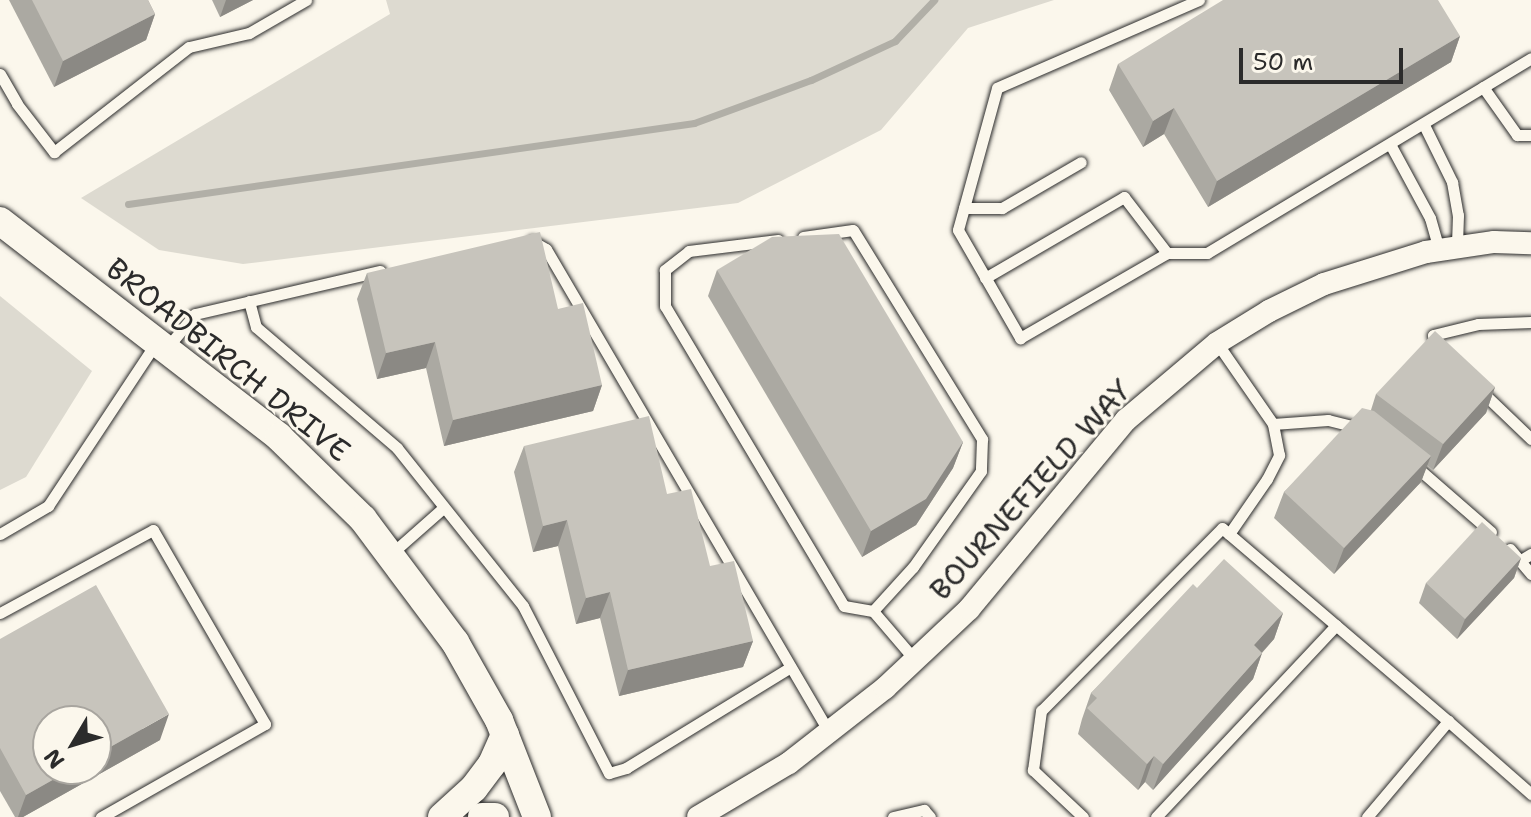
<!DOCTYPE html>
<style>
body{margin:0}
#map{position:relative;width:1531px;height:817px;overflow:hidden;background:#fbf7ec;font-family:"Shantell Sans",sans-serif}
div>[style]{position:absolute}
[style*='--x']{left:calc(var(--x)*1px);top:calc(var(--y)*1px);width:calc(var(--w)*1px);rotate:calc(var(--a)*1deg)}
.green>*{inset:0;background:#dddad0}
.stream>*{height:7px;margin:-3.5px;padding:0 3.5px;transform-origin:3.5px;border-radius:3.5px;background:#b1afa7}
.roads{filter:drop-shadow(0 0 2px #2b2b2b) drop-shadow(0 0 2px #2b2b2b)}
.service>*{height:11px;margin:-5.5px;padding:0 5.5px;transform-origin:5.5px;border-radius:5.5px;background:#fbf7ec}
.minor>*{height:22px;margin:-11px;padding:0 11px;transform-origin:11px;border-radius:11px;background:#fbf7ec}
.tertiary>*{height:28px;margin:-14px;padding:0 14px;transform-origin:14px;border-radius:14px;background:#fbf7ec}
.wall>*{inset:0;background:#aba9a2}
.shaded-wall>*{inset:0;background:#8b8984}
.building>*{inset:0;background:#c7c4bc}
span{translate:-50% -50%;white-space:nowrap;text-align:center;line-height:1.15;-webkit-text-stroke:6px #fbf7ec;paint-order:stroke}
.street-label{font-size:30px;color:#2b2b2b}
.north{position:absolute;left:32px;top:705px;width:80px;height:80px;box-sizing:border-box;background:#fbf7ec;border:2px solid #a8a59f;border-radius:50%;rotate:232deg;font-size:22px;font-weight:700;line-height:32px;text-align:center;color:#2b2b2b}
.north::after{content:'';display:block;margin:auto;width:28px;height:36px;background:#2b2b2b;clip-path:polygon(50% 0,100% 100%,50% 72%,0 100%)}
.scale{position:absolute;left:1239px;top:48px;width:164px;height:36px;box-sizing:border-box;border:4px solid #2b2b2b;border-top:0;padding-left:10px;font-size:24px;line-height:28px;white-space:nowrap;color:#2b2b2b;-webkit-text-stroke:6px #fbf7ec;paint-order:stroke}
</style>
<div id="map">
<div class="green">
<div style="clip-path:polygon(386px 0,1054px 0,968px 28px,881px 130px,738px 203px,243px 264px,159px 250px,81px 198px,390px 14px)"></div>
<div style="clip-path:polygon(0 296px,92px 371px,26px 477px,0 490px)"></div>
</div>
<div class="stream">
<div style="--x:128;--y:204;--w:572;--a:-8.14"></div>
<div style="--x:694;--y:123;--w:125;--a:-20.2"></div>
<div style="--x:811;--y:80;--w:93;--a:-24.9"></div>
<div style="--x:895;--y:41;--w:57;--a:-46.4"></div>
</div>
<div class="roads">
<div class="service">
<div style="--x:1199;--y:0;--w:220;--a:156.5"></div>
<div style="--x:997;--y:88;--w:147;--a:105.4"></div>
<div style="--x:958;--y:230;--w:125;--a:60.1"></div>
<div style="--x:1020;--y:338;--w:170;--a:-30"></div>
<div style="--x:1167;--y:253;--w:40;--a:0"></div>
<div style="--x:1207;--y:253;--w:378;--a:-31"></div>
<div style="--x:0;--y:74;--w:34;--a:60"></div>
<div style="--x:17;--y:104;--w:61;--a:52.4"></div>
<div style="--x:54;--y:152;--w:171;--a:-37.9"></div>
<div style="--x:189;--y:47;--w:62;--a:-13.1"></div>
<div style="--x:249;--y:33;--w:66;--a:-30.1"></div>
<div style="--x:1483;--y:87;--w:59;--a:54.7"></div>
<div style="--x:1517;--y:135;--w:14;--a:0"></div>
<div style="--x:1424;--y:125;--w:64;--a:63.8"></div>
<div style="--x:1452;--y:182;--w:34;--a:80"></div>
<div style="--x:1458;--y:215;--w:33;--a:92"></div>
<div style="--x:1390;--y:144;--w:84;--a:61.6"></div>
<div style="--x:1430;--y:218;--w:33;--a:74"></div>
<div style="--x:964;--y:208;--w:38;--a:0"></div>
<div style="--x:1002;--y:208;--w:91;--a:-30.2"></div>
<div style="--x:803;--y:237;--w:50;--a:-8"></div>
<div style="--x:853;--y:230;--w:246;--a:58.3"></div>
<div style="--x:982;--y:439;--w:32;--a:92"></div>
<div style="--x:981;--y:471;--w:118;--a:125.3"></div>
<div style="--x:913;--y:567;--w:59;--a:132.3"></div>
<div style="--x:778;--y:240;--w:90;--a:173"></div>
<div style="--x:689;--y:251;--w:31;--a:142"></div>
<div style="--x:665;--y:270;--w:36;--a:90"></div>
<div style="--x:665;--y:306;--w:349;--a:59.2"></div>
<div style="--x:844;--y:606;--w:29;--a:10"></div>
<div style="--x:873;--y:611;--w:65;--a:49.4"></div>
<div style="--x:532;--y:241;--w:16;--a:30"></div>
<div style="--x:546;--y:249;--w:560;--a:59.63"></div>
<div style="--x:985;--y:278;--w:161;--a:-30.2"></div>
<div style="--x:1124;--y:197;--w:71;--a:52.5"></div>
<div style="--x:249;--y:301;--w:27;--a:75"></div>
<div style="--x:256;--y:327;--w:186;--a:40.6"></div>
<div style="--x:397;--y:448;--w:202;--a:51.4"></div>
<div style="--x:523;--y:606;--w:188;--a:62.8"></div>
<div style="--x:609;--y:773;--w:18;--a:-16"></div>
<div style="--x:626;--y:768;--w:193;--a:-31.5"></div>
<div style="--x:1217;--y:343;--w:98;--a:55.3"></div>
<div style="--x:1273;--y:424;--w:55;--a:-4.2"></div>
<div style="--x:1328;--y:420;--w:34;--a:14"></div>
<div style="--x:1435;--y:343;--w:8;--a:-104"></div>
<div style="--x:1433;--y:335;--w:46;--a:-13.7"></div>
<div style="--x:1478;--y:324;--w:53;--a:-2.2"></div>
<div style="--x:166;--y:349;--w:45;--a:-50.4"></div>
<div style="--x:195;--y:314;--w:190;--a:-13.1"></div>
<div style="--x:1482;--y:392;--w:68;--a:43.8"></div>
<div style="--x:1414;--y:465;--w:102;--a:41"></div>
<div style="--x:0;--y:534;--w:56;--a:-30.3"></div>
<div style="--x:48;--y:506;--w:196;--a:-56.5"></div>
<div style="--x:1229;--y:534;--w:67;--a:-55.4"></div>
<div style="--x:1267;--y:479;--w:27;--a:-63"></div>
<div style="--x:1279;--y:455;--w:32;--a:-101"></div>
<div style="--x:1510;--y:549;--w:33;--a:50"></div>
<div style="--x:391;--y:554;--w:69;--a:-41.5"></div>
<div style="--x:1521;--y:560;--w:12;--a:-31"></div>
<div style="--x:0;--y:613;--w:174;--a:-28.5"></div>
<div style="--x:153;--y:530;--w:224;--a:60"></div>
<div style="--x:265;--y:724;--w:189;--a:150.4"></div>
<div style="--x:893;--y:817;--w:32;--a:-13"></div>
<div style="--x:924;--y:810;--w:9;--a:49"></div>
<div style="--x:1083;--y:817;--w:69;--a:-136.8"></div>
<div style="--x:1033;--y:770;--w:60;--a:-82.3"></div>
<div style="--x:1041;--y:711;--w:257;--a:-45.3"></div>
<div style="--x:1222;--y:528;--w:297;--a:40.5"></div>
<div style="--x:1156;--y:817;--w:263;--a:-46.8"></div>
<div style="--x:1367;--y:817;--w:126;--a:-49.8"></div>
<div style="--x:1448;--y:721;--w:111;--a:41.3"></div>
</div>
<div class="minor">
<div style="--x:698;--y:817;--w:106;--a:-30.7"></div>
<div style="--x:789;--y:763;--w:122;--a:-38"></div>
<div style="--x:885;--y:688;--w:115;--a:-43.2"></div>
<div style="--x:969;--y:609;--w:246;--a:-50.3"></div>
<div style="--x:1126;--y:420;--w:119;--a:-40.2"></div>
<div style="--x:1217;--y:343;--w:61;--a:-31.6"></div>
<div style="--x:1269;--y:311;--w:61;--a:-26.1"></div>
<div style="--x:1324;--y:284;--w:107;--a:-17.4"></div>
<div style="--x:1426;--y:252;--w:69;--a:-8.4"></div>
<div style="--x:1494;--y:242;--w:37;--a:2"></div>
</div>
<div class="tertiary">
<div style="--x:0;--y:221;--w:353;--a:37.7"></div>
<div style="--x:279;--y:437;--w:117;--a:44.3"></div>
<div style="--x:363;--y:519;--w:154;--a:53.2"></div>
<div style="--x:455;--y:642;--w:90;--a:60.6"></div>
<div style="--x:499;--y:720;--w:104;--a:68.6"></div>
<div style="--x:442;--y:817;--w:43;--a:-42.2"></div>
<div style="--x:474;--y:788;--w:30;--a:-53"></div>
<div style="--x:492;--y:764;--w:32;--a:-66"></div>
<div style="--x:482;--y:817;--w:13;--a:0"></div>
</div>
</div>
<div class="wall">
<div style="clip-path:polygon(9px 0,148px 0,155px 14px,146px 40px,54px 87px)"></div>
<div style="clip-path:polygon(212px 0,253px 0,220px 17px)"></div>
<div style="clip-path:polygon(1460px 36px,1451px 62px,1208px 207px,1164px 134px,1143px 147px,1109px 90px,1118px 64px)"></div>
<div style="clip-path:polygon(717px 270px,963px 442px,953px 468px,916px 525px,862px 557px,708px 296px)"></div>
<div style="clip-path:polygon(367px 273px,558px 309px,602px 385px,593px 411px,444px 446px,426px 368px,377px 379px,357px 299px)"></div>
<div style="clip-path:polygon(1495px 387px,1486px 413px,1433px 470px,1427px 465px,1421px 482px,1334px 574px,1274px 518px,1284px 492px,1371px 410px,1376px 394px)"></div>
<div style="clip-path:polygon(524px 446px,667px 494px,753px 641px,743px 667px,619px 696px,600px 618px,576px 624px,558px 546px,533px 552px,514px 472px)"></div>
<div style="clip-path:polygon(1521px 558px,1514px 578px,1457px 639px,1419px 603px,1426px 583px)"></div>
<div style="clip-path:polygon(1197px 588px,1283px 613px,1274px 639px,1262px 653px,1253px 679px,1153px 790px,1145px 782px,1138px 790px,1078px 734px,1082px 719px,1091px 693px)"></div>
<div style="clip-path:polygon(0 639px,160px 740px,23px 817px,15px 817px,0 791px)"></div>
</div>
<div class="shaded-wall">
<div style="clip-path:polygon(226px 0,253px 0,220px 17px)"></div>
<div style="clip-path:polygon(155px 14px,146px 40px,54px 87px,63px 61px)"></div>
<div style="clip-path:polygon(1460px 36px,1451px 62px,1208px 207px,1217px 181px)"></div>
<div style="clip-path:polygon(1174px 108px,1164px 134px,1143px 147px,1153px 121px)"></div>
<div style="clip-path:polygon(435px 342px,426px 368px,377px 379px,386px 353px)"></div>
<div style="clip-path:polygon(602px 385px,593px 411px,444px 446px,453px 420px)"></div>
<div style="clip-path:polygon(1495px 387px,1486px 413px,1433px 470px,1443px 444px)"></div>
<div style="clip-path:polygon(963px 442px,953px 468px,916px 525px,862px 557px,871px 531px)"></div>
<div style="clip-path:polygon(1431px 456px,1421px 482px,1334px 574px,1344px 548px)"></div>
<div style="clip-path:polygon(567px 520px,558px 546px,533px 552px,543px 526px)"></div>
<div style="clip-path:polygon(1521px 558px,1514px 578px,1457px 639px,1465px 619px)"></div>
<div style="clip-path:polygon(610px 592px,600px 618px,576px 624px,586px 598px)"></div>
<div style="clip-path:polygon(1283px 613px,1274px 639px,1245px 671px,1254px 645px)"></div>
<div style="clip-path:polygon(753px 641px,743px 667px,619px 696px,628px 670px)"></div>
<div style="clip-path:polygon(1262px 653px,1253px 679px,1153px 790px,1163px 764px)"></div>
<div style="clip-path:polygon(169px 714px,160px 740px,23px 817px,18px 817px,26px 795px,72px 769px,96px 769px,96px 755px)"></div>
<div style="clip-path:polygon(1154px 756px,1145px 782px,1138px 790px,1147px 764px)"></div>
</div>
<div class="building">
<div style="clip-path:polygon(32px 0,148px 0,155px 14px,63px 61px)"></div>
<div style="clip-path:polygon(1223px 0,1438px 0,1460px 36px,1217px 181px,1174px 108px,1153px 121px,1118px 64px)"></div>
<div style="clip-path:polygon(540px 232px,558px 309px,583px 303px,602px 385px,453px 420px,435px 342px,386px 353px,367px 273px)"></div>
<div style="clip-path:polygon(839px 234px,963px 442px,926px 499px,871px 531px,717px 270px,772px 237px)"></div>
<div style="clip-path:polygon(1435px 331px,1495px 387px,1443px 444px,1376px 394px)"></div>
<div style="clip-path:polygon(1362px 408px,1374px 411px,1431px 456px,1344px 548px,1284px 492px)"></div>
<div style="clip-path:polygon(649px 416px,667px 494px,691px 489px,710px 566px,734px 561px,753px 641px,628px 670px,610px 592px,586px 598px,567px 520px,543px 526px,524px 446px)"></div>
<div style="clip-path:polygon(1482px 522px,1521px 558px,1465px 619px,1426px 583px)"></div>
<div style="clip-path:polygon(1224px 559px,1283px 613px,1254px 645px,1262px 653px,1163px 764px,1154px 756px,1147px 764px,1087px 708px,1097px 698px,1091px 693px,1193px 584px,1197px 588px)"></div>
<div style="clip-path:polygon(96px 585px,169px 714px,96px 755px,96px 721px,48px 721px,48px 769px,72px 769px,26px 795px,0 748px,0 639px)"></div>
</div>
<div class="street-label">
<span style="left:228px;top:360px;rotate:39deg">BROADBIRCH DRIVE</span>
<span style="left:1031px;top:490px;rotate:-48deg">BOURNEFIELD WAY</span>
</div>
<div class="north">N</div>
<div class="scale">50 m</div>
</div>
